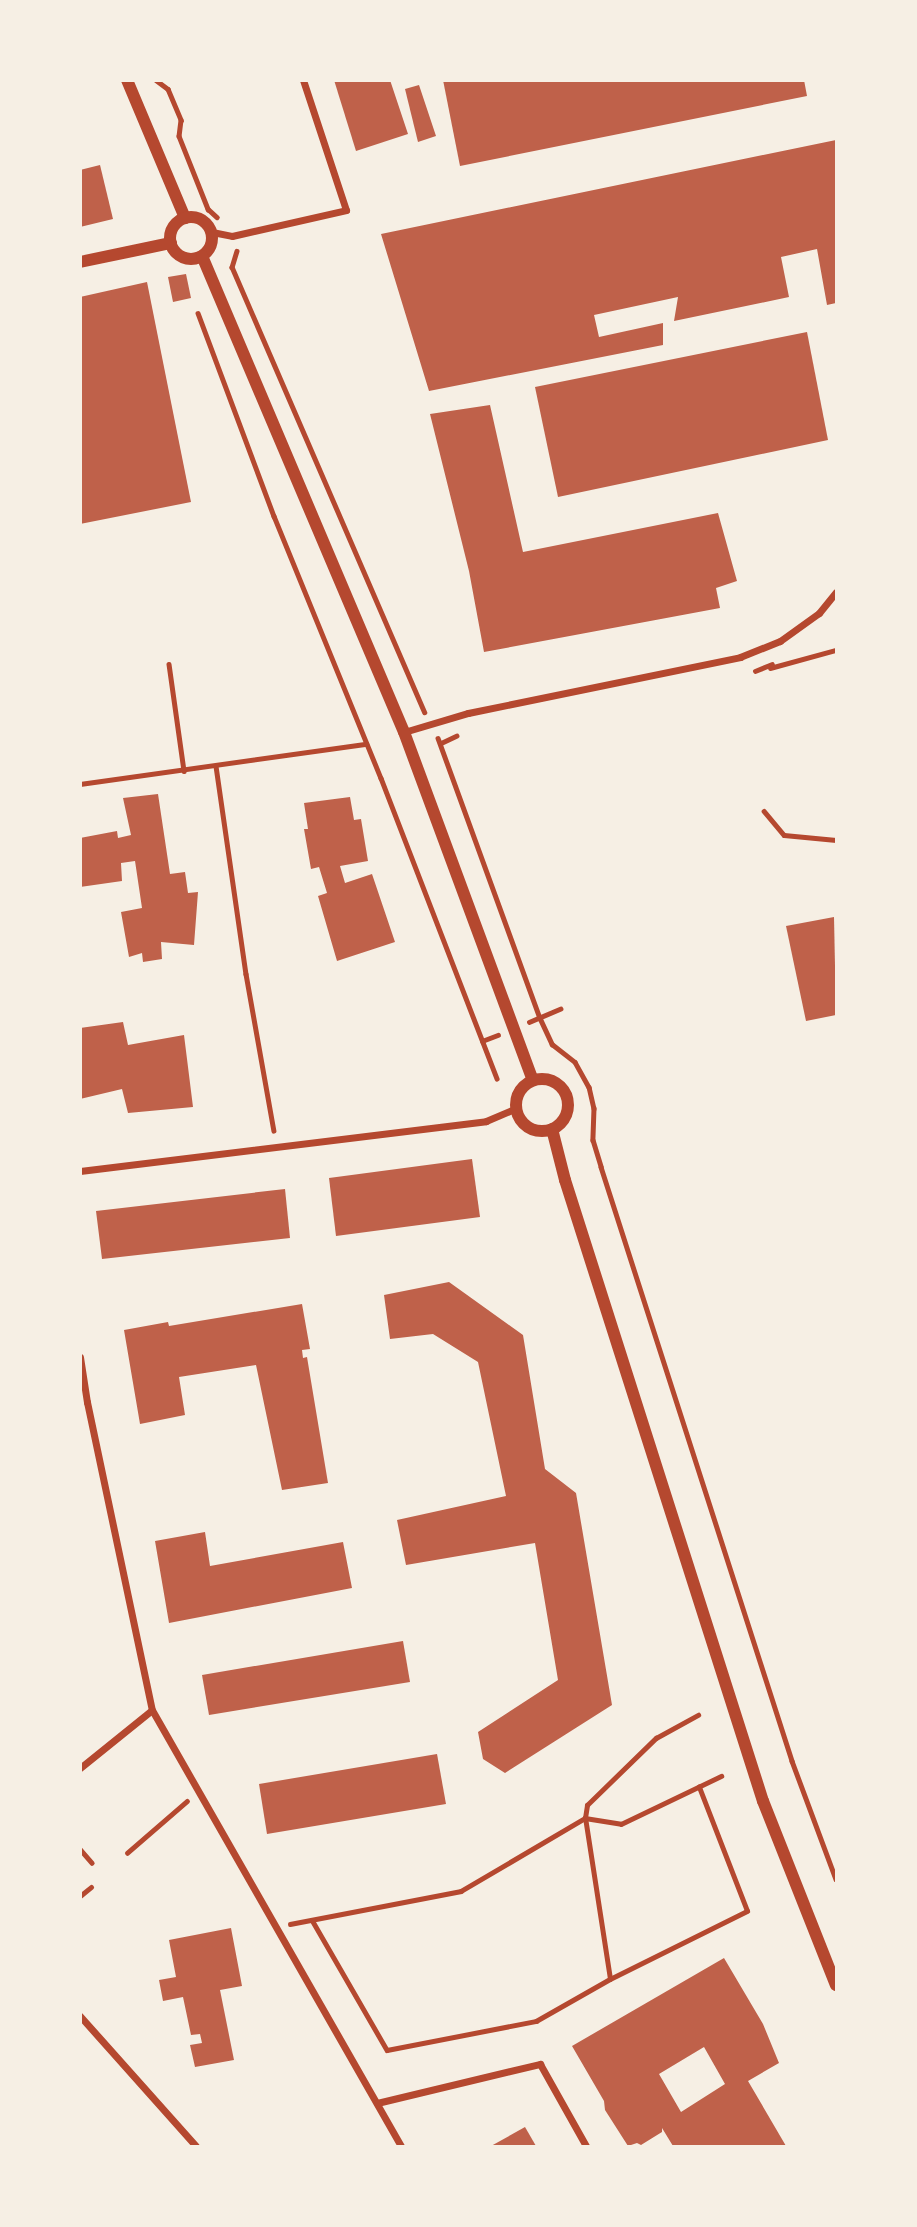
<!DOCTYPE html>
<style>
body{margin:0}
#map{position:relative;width:917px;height:2227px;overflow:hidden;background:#f6efe4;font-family:Mulish,sans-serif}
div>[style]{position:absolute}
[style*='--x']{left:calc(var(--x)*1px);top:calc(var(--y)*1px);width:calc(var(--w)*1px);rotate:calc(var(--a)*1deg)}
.building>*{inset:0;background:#bf614a}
.path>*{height:4.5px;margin:-2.25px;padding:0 2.25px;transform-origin:2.25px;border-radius:2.25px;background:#b5482f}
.minor>*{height:7px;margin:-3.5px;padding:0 3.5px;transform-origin:3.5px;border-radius:3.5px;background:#b5482f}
.tertiary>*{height:12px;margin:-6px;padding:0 6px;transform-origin:6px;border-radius:6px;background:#b5482f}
.tertiary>.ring{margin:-6px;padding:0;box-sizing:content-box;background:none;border:12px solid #b5482f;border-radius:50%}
span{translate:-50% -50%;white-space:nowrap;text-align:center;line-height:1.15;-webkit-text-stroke:7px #f6efe4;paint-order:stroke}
.frame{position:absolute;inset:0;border:82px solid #f6efe4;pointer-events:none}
</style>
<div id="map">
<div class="building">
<div style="clip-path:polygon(334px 80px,390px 80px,408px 134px,356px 151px)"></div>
<div style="clip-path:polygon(443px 80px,804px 80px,807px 96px,460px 166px)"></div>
<div style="clip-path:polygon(419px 85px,436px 136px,418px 142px,405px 89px)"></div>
<div style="clip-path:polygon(836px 140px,836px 303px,827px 305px,817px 249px,781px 257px,789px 297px,674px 321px,678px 297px,594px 315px,599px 337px,663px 323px,663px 345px,429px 391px,381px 234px)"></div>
<div style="clip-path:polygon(100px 165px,113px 219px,80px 227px,80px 170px)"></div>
<div style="clip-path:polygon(186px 274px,191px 298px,173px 302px,168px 277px)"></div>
<div style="clip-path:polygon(147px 282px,191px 502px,80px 524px,80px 297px)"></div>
<div style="clip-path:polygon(807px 332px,828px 440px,558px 497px,535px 387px)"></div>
<div style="clip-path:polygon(490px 405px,523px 552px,718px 513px,737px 581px,716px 588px,720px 608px,484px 652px,469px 571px,430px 414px)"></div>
<div style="clip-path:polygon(158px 794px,170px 874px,185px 872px,188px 893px,198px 892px,194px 945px,161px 942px,162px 959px,143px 962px,142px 953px,129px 957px,121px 912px,142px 908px,135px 861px,121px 863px,122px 881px,80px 887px,80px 838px,117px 831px,118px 838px,131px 835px,123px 798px)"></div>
<div style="clip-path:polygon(350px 797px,354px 820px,361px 819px,368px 861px,340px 866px,345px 883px,372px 874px,395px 942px,337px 961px,318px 896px,327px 893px,319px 867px,311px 869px,304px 829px,308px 829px,304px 803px)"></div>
<div style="clip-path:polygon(834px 917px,836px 1015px,806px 1021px,786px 926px)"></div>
<div style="clip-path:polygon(123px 1022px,128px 1045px,184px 1035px,193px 1107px,128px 1113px,122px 1089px,80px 1099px,80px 1028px)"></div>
<div style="clip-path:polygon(472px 1159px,480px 1217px,336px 1236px,329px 1178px)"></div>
<div style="clip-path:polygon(285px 1189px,290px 1238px,102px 1259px,96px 1211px)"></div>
<div style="clip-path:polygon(449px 1282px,523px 1335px,545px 1469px,576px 1493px,612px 1705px,505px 1773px,483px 1759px,478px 1732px,558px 1680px,535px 1543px,406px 1565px,397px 1520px,506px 1496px,478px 1362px,433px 1334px,390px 1339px,384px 1295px)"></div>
<div style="clip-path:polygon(302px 1304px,310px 1349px,302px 1350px,303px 1358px,307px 1357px,328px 1483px,282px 1490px,256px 1365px,179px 1377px,185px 1415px,140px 1424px,124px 1330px,168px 1322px,169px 1326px)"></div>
<div style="clip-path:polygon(205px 1532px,210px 1566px,343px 1542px,352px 1588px,169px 1623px,155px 1541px)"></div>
<div style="clip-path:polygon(403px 1641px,410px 1682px,209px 1715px,202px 1675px)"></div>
<div style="clip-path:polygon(437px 1754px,446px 1804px,267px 1834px,259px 1784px)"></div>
<div style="clip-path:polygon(231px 1928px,242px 1986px,220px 1990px,234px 2060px,195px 2067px,190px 2045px,202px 2043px,200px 2034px,191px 2035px,183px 1997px,163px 2001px,159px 1980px,176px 1977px,169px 1940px)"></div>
<div style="clip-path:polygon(evenodd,724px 1958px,763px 2024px,779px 2063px,748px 2081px,786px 2146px,673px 2146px,662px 2128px,662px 2132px,641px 2145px,637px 2143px,628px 2146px,605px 2110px,604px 2101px,572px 2046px,724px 1958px,704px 2047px,725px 2084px,681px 2112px,659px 2074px,704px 2047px)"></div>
<div style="clip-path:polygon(525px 2127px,536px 2146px,491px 2146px)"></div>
</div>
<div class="path">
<div style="--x:156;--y:80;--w:15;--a:37"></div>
<div style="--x:168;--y:89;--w:34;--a:67"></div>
<div style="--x:181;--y:120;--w:16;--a:97"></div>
<div style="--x:179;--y:136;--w:79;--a:68.3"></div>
<div style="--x:208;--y:209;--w:12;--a:42"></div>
<div style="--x:237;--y:251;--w:17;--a:107"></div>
<div style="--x:232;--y:267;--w:485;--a:66.6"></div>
<div style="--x:198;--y:313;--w:217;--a:69.5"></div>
<div style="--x:274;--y:516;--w:283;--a:67.8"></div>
<div style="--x:381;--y:778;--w:322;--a:68.9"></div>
<div style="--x:169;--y:664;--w:108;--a:82"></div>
<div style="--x:770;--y:668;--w:68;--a:-15.3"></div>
<div style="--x:755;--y:671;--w:18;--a:-22"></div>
<div style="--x:438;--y:738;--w:298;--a:70"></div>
<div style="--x:540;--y:1018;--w:29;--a:65"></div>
<div style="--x:552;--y:1044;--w:29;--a:38"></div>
<div style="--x:575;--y:1062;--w:29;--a:61"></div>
<div style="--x:589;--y:1087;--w:22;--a:77"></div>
<div style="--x:594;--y:1108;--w:32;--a:92"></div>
<div style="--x:593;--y:1140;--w:28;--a:73"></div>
<div style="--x:601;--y:1167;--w:624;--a:72.17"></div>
<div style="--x:792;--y:1761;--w:126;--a:69.6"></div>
<div style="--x:441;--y:743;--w:17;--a:-25"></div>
<div style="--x:216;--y:766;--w:210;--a:81.8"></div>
<div style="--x:246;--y:974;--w:159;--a:79.9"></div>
<div style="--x:80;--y:784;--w:289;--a:-8"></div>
<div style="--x:764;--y:811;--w:31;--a:50"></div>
<div style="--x:784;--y:835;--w:52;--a:5.5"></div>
<div style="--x:529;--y:1022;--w:34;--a:-23"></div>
<div style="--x:482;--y:1041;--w:17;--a:-21"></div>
<div style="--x:80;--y:1849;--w:18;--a:49"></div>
<div style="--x:127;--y:1853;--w:79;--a:-40.9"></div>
<div style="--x:80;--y:1896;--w:14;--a:-39"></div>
<div style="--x:312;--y:1920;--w:150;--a:60"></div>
<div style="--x:387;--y:2050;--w:152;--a:-11"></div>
<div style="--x:536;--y:2021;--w:85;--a:-29.6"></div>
<div style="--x:610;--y:1979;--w:163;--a:-98.8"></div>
<div style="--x:585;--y:1818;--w:13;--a:-81"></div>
<div style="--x:587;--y:1805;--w:96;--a:-44.2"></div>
<div style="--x:656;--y:1738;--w:48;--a:-28.7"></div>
<div style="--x:290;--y:1924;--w:174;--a:-10.9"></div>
<div style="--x:461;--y:1891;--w:144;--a:-30.5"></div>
<div style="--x:585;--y:1818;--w:36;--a:9"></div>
<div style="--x:621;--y:1824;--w:111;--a:-25.6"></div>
<div style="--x:610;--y:1979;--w:153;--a:-26.4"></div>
<div style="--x:747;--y:1911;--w:133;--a:-111.2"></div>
</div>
<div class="minor">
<div style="--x:212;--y:232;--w:20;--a:11"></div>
<div style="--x:232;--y:236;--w:117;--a:-12.8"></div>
<div style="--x:346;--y:210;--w:137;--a:-108.3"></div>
<div style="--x:404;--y:732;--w:67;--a:-16.5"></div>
<div style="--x:468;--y:713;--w:278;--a:-11.6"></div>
<div style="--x:740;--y:657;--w:43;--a:-21.8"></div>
<div style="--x:780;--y:641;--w:48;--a:-35.7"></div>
<div style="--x:819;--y:613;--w:27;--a:-51"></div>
<div style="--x:80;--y:1171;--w:409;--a:-7"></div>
<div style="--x:486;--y:1121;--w:33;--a:-23"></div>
<div style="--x:80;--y:1357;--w:46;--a:81.2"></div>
<div style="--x:87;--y:1402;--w:315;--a:78.1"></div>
<div style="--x:152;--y:1710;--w:502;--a:60.27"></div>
<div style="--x:80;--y:1768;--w:92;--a:-38.9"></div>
<div style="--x:80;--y:2016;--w:174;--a:48.3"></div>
<div style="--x:377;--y:2103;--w:168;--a:-13.5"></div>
<div style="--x:540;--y:2064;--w:94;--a:60.7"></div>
</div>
<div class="tertiary">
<div style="--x:127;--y:80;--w:150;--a:67.2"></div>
<div class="ring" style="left:170px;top:217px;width:30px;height:30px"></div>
<div style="--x:202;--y:256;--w:517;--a:67.01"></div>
<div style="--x:404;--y:732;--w:371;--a:69.7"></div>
<div style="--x:80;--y:262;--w:93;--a:-11.8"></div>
<div class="ring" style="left:516px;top:1079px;width:40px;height:40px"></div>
<div style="--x:552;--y:1129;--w:53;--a:75.7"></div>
<div style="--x:565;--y:1180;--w:652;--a:72.32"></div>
<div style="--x:763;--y:1801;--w:198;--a:68.4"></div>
</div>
<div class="frame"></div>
</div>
